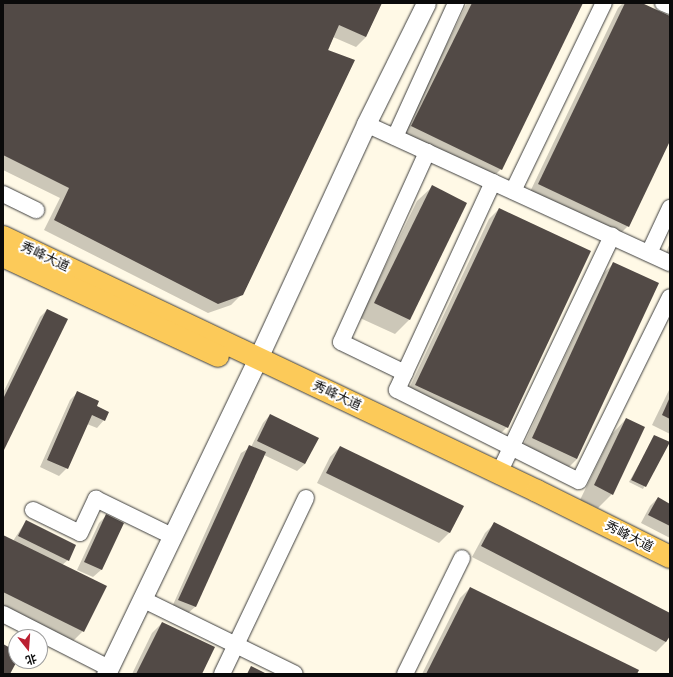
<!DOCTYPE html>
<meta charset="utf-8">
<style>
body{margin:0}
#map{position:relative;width:673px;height:677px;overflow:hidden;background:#fff9e6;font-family:Merriweather,"Noto Sans SC",serif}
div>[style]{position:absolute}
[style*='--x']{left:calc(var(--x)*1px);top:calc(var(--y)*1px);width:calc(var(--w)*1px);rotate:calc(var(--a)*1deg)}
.shadow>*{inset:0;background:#0003}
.building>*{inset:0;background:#524a46}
.roads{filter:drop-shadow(0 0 1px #3d3d3d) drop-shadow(0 0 1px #3d3d3d)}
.minor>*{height:16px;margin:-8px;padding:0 8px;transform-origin:8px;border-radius:8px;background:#fff}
.tertiary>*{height:19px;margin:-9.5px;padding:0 9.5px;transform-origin:9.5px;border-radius:9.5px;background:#fff}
.primary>*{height:22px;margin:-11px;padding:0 11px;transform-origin:11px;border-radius:11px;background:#fcca59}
span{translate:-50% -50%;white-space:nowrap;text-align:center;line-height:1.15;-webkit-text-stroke:4px #fff;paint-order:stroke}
.street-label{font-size:13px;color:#0a0a0a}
.frame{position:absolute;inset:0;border:4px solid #0a0a0a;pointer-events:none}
.north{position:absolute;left:8px;top:629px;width:40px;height:40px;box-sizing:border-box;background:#fff;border:1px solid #9d9d9d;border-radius:50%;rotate:163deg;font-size:11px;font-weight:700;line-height:16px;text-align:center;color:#0a0a0a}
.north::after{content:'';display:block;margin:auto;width:14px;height:18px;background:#bb2032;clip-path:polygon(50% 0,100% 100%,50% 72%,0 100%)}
</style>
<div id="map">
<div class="shadow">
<div style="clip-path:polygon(3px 3px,381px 3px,366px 37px,356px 47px,333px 37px,242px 294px,231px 305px,208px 313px,44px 230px,60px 198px,3px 170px)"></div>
<div style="clip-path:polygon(467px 3px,582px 3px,501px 169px,491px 179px,402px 136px)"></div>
<div style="clip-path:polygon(623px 3px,639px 3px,670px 17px,670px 139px,628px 226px,618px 236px,529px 194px,618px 8px)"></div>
<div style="clip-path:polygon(432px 187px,466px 203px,409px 320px,395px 334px,360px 318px,417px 201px)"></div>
<div style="clip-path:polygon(499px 209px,507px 427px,497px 437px,406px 395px,489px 219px)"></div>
<div style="clip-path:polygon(670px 243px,670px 257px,665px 255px)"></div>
<div style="clip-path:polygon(614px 263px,577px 459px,567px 469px,522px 448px,604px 273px)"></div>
<div style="clip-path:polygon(47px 310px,3px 450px,3px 393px,40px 317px)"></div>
<div style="clip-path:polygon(670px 388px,670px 434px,652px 425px)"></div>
<div style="clip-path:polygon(78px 392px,95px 407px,104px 420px,97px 428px,87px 424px,67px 468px,59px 476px,40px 467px,70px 400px)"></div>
<div style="clip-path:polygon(270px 415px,317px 438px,305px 464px,297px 471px,264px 455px,195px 607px,187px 614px,172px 607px,241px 453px,251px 447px,263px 423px)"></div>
<div style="clip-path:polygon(626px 419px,612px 494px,598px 508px,580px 500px,612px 434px)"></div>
<div style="clip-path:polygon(655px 436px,668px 443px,643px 489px,629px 482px)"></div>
<div style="clip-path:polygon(340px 447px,462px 506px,449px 533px,439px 543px,317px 483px,330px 457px)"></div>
<div style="clip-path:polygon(658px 498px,670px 505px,670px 538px,641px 523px,650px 506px)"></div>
<div style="clip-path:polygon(106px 516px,123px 523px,101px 570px,93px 577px,77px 570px,99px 523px)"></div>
<div style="clip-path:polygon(26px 521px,68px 560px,62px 565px,83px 631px,73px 641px,3px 607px,3px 536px,13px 541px)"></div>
<div style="clip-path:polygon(495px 523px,670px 614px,670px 634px,666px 642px,656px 652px,472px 557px,485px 533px)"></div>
<div style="clip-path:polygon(470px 588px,636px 674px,422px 674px,460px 598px)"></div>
<div style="clip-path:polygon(162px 623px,201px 674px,132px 674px,152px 633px)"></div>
</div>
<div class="building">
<div style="clip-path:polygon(3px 3px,382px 3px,366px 37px,339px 25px,328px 50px,355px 60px,243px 295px,218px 304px,54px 220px,69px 188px,3px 155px)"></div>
<div style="clip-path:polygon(472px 3px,583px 3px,502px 170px,411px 126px)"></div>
<div style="clip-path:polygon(625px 3px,642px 3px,670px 16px,670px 141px,629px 227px,538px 184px)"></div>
<div style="clip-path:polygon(432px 185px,467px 203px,410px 320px,374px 303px)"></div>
<div style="clip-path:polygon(499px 208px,591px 251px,508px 428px,415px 385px)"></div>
<div style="clip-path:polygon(613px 262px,659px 283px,577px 459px,532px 438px)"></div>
<div style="clip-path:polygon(47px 309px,68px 319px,3px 452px,3px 399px)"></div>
<div style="clip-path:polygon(77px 391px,99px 401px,97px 406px,109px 412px,105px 421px,92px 415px,68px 469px,47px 460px)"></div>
<div style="clip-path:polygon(670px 397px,670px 419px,662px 415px)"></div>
<div style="clip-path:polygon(270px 414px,319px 438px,305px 464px,257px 441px)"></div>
<div style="clip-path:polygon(626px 418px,645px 427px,613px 495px,594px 485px)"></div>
<div style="clip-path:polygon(654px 435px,670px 442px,646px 487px,631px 480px)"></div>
<div style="clip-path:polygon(249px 445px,266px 452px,196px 607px,178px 600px)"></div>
<div style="clip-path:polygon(340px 446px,464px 506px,450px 533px,326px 473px)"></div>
<div style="clip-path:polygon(658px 497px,670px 504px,670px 526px,648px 515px)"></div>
<div style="clip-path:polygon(106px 514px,124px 523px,102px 570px,84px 562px)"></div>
<div style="clip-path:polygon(26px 520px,76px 545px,69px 561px,18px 536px)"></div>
<div style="clip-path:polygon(494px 522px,670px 613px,670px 636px,666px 642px,481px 546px)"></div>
<div style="clip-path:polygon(3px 535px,107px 586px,84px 632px,3px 592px)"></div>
<div style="clip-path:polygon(470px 587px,639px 670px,637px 674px,426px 674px)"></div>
<div style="clip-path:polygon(162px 622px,215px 647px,202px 674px,136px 674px)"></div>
<div style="clip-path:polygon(3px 644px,16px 651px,17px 661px,10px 674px,3px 674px)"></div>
<div style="clip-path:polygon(251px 666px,267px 674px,247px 674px)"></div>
</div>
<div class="roads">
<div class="minor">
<div style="--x:663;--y:3;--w:8;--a:23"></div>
<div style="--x:366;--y:124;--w:334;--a:24.6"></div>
<div style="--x:395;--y:137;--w:147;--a:-65.5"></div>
<div style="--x:493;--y:182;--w:229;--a:114.8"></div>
<div style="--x:397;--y:390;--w:203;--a:26.6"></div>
<div style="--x:579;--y:481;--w:205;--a:-63.7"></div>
<div style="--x:513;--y:191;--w:209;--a:-64.2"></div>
<div style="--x:3;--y:194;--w:37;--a:26"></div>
<div style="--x:649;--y:253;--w:50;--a:-65"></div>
<div style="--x:405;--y:373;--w:71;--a:-154.2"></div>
<div style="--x:341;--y:342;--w:209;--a:-65.6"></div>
<div style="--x:499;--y:473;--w:263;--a:-64.5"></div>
<div style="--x:33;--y:510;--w:52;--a:26.1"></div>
<div style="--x:80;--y:533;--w:38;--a:-65"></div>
<div style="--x:96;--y:499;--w:85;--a:26"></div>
<div style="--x:142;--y:599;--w:170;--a:26.1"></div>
<div style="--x:3;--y:614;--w:119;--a:27"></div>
<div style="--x:222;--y:674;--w:195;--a:-64.5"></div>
<div style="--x:405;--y:674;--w:129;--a:-63.8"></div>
</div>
<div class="tertiary">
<div style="--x:106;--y:674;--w:351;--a:-64.3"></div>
<div style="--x:258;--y:358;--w:258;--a:-65.2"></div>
<div style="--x:366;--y:124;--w:135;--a:-63.6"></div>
</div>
<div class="primary">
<div style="--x:3;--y:237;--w:591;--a:25.44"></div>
<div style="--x:537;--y:491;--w:148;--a:26.4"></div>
<div style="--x:3;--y:256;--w:237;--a:24.9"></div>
</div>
</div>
<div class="street-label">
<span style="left:45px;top:257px;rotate:25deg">秀峰大道</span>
<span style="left:337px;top:396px;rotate:25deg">秀峰大道</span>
<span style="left:629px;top:537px;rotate:27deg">秀峰大道</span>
</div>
<div class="frame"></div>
<div class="north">北</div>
</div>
